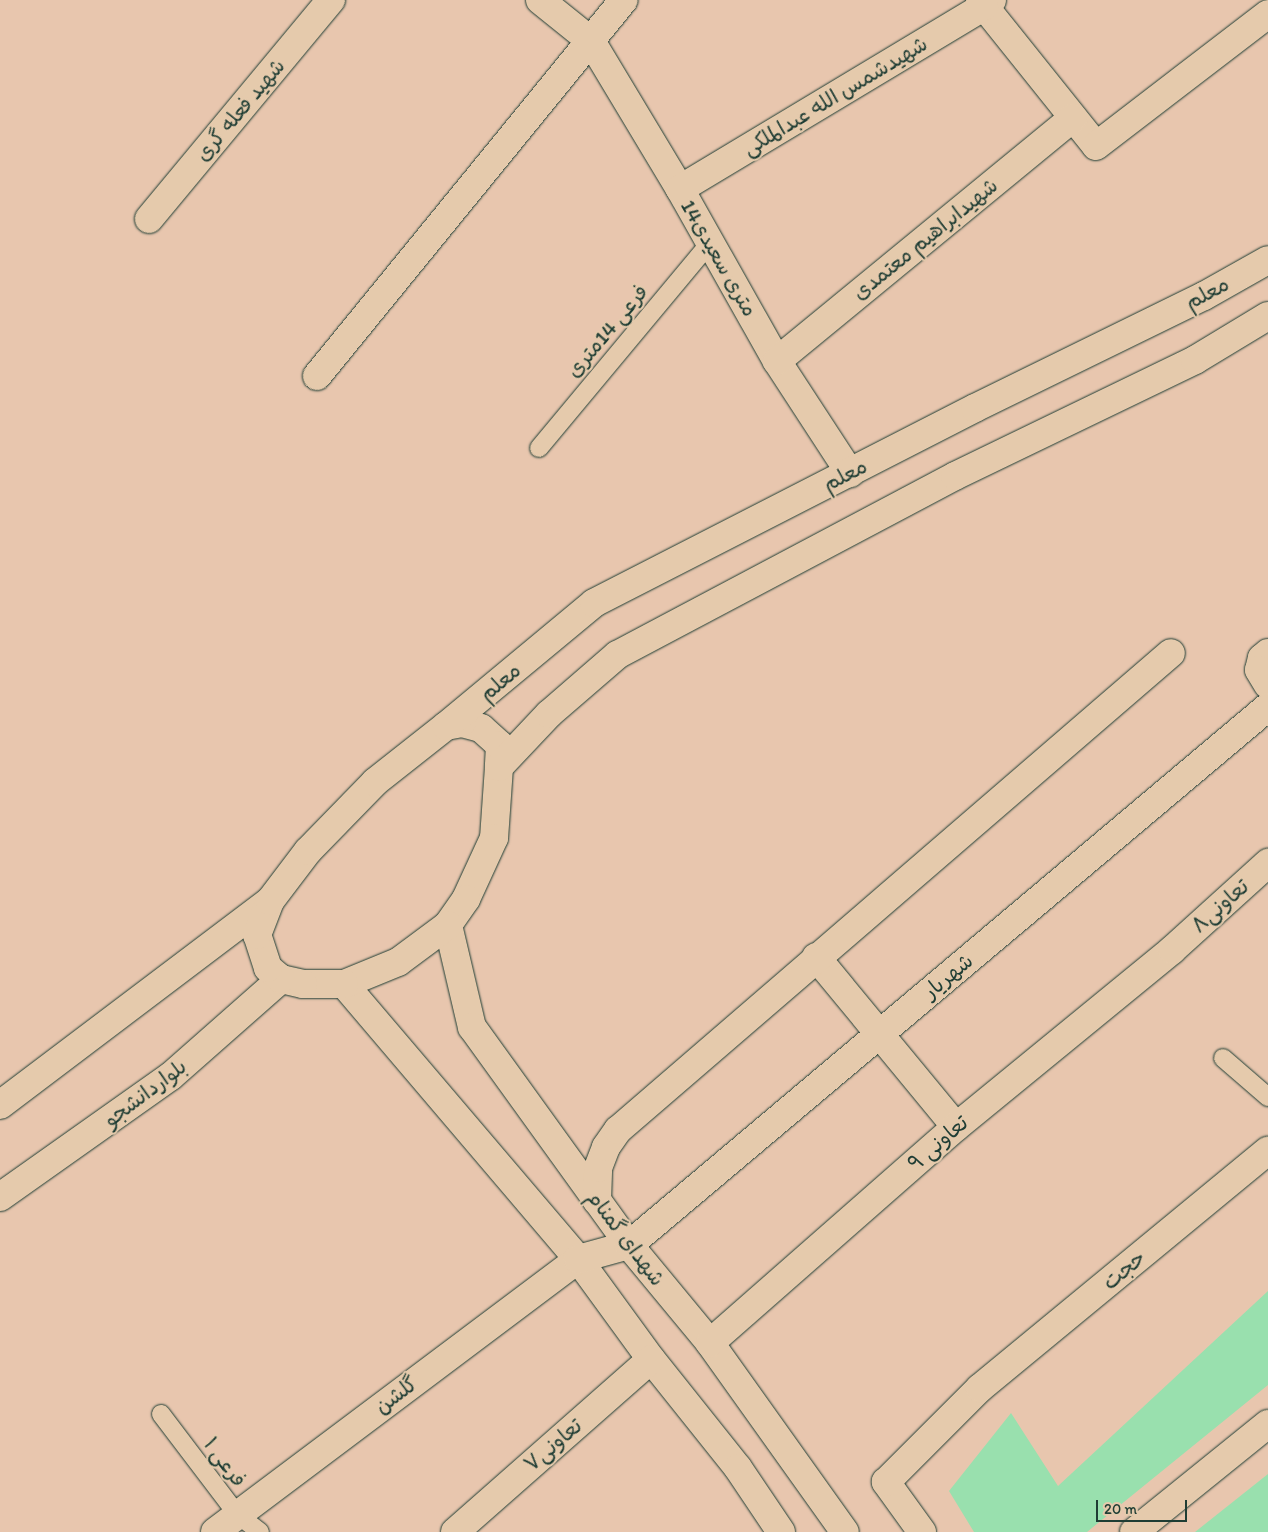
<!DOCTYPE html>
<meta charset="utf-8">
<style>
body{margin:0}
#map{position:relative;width:1268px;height:1532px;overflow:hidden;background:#e8c6ae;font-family:Itim,"Playpen Sans Arabic",sans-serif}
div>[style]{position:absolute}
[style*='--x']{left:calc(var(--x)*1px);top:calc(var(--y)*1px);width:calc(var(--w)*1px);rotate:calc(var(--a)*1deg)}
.green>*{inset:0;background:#99e0ae}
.roads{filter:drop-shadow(0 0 1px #1f3d34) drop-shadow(0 0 1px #1f3d34)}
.service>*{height:18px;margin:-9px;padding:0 9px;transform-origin:9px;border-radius:9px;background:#e5caac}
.minor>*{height:28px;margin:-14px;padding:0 14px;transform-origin:14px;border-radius:14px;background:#e5caac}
.tertiary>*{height:28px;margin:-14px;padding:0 14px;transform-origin:14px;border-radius:14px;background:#e5caac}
span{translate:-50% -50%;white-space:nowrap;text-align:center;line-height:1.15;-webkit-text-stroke:4px #e5caac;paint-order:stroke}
.street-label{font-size:21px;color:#1f3d34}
.scale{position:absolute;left:1096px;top:1500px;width:91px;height:22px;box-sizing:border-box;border:2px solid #1f3d34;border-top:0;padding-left:6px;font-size:15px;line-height:18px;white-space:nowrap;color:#1f3d34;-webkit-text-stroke:4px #e5caac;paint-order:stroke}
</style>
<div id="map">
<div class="green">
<div style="clip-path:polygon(1268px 1291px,1268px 1385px,1087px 1532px,974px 1532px,949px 1491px,1011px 1413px,1058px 1486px)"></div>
<div style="clip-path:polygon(1268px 1474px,1268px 1532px,1195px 1532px)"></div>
</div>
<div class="roads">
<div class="service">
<div style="--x:539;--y:448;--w:267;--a:-50.2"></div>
<div style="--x:1223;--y:1058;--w:60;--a:40.9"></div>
<div style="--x:161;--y:1414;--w:126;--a:52.8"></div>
<div style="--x:237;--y:1514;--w:29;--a:38"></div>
</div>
<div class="minor">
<div style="--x:540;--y:0;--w:65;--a:38.8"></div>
<div style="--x:591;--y:41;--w:173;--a:59"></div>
<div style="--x:680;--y:189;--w:197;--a:60.6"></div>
<div style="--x:777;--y:361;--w:134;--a:56.9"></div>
<div style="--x:992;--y:0;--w:10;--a:143"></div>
<div style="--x:984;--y:6;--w:179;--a:51.3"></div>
<div style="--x:1096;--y:146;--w:217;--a:-37.5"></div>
<div style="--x:680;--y:189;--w:355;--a:-31"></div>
<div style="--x:984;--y:6;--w:7;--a:-124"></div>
<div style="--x:149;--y:219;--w:285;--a:-50.3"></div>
<div style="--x:777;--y:361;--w:383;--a:-39.4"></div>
<div style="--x:317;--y:376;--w:485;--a:-50.8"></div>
<div style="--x:1268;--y:653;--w:8;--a:140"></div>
<div style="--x:1262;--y:658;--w:12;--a:104"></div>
<div style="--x:1259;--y:670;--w:17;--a:59"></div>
<div style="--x:448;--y:925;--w:105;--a:76.8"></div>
<div style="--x:472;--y:1027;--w:269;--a:54.2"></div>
<div style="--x:629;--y:1245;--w:127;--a:50.4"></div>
<div style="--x:710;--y:1343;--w:232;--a:54.5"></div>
<div style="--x:816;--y:957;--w:220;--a:50.5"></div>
<div style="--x:344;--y:984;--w:361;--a:49.6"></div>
<div style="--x:578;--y:1259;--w:124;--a:53.9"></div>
<div style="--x:651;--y:1359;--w:139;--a:51.4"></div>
<div style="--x:738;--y:1468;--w:77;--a:56.1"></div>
<div style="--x:0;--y:1105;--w:338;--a:-37.1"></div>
<div style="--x:0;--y:1197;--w:209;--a:-35.3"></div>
<div style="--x:171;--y:1076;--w:147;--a:-41.4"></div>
<div style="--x:597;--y:1201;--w:33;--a:-88"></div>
<div style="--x:598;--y:1168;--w:22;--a:-69"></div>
<div style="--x:606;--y:1147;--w:21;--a:-55"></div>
<div style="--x:618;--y:1130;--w:730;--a:-40.78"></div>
<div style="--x:710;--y:1343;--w:327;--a:-41.3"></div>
<div style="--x:956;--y:1127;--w:279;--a:-39.3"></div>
<div style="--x:1172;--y:950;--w:130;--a:-42.2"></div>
<div style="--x:215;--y:1532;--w:454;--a:-36.9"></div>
<div style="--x:578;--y:1259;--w:53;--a:-15.4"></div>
<div style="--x:629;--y:1245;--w:835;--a:-40.1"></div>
<div style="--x:455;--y:1532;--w:261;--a:-41.4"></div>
<div style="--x:922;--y:1532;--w:62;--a:-125.8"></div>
<div style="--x:886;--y:1482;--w:133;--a:-45"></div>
<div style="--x:980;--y:1388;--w:373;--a:-39.5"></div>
</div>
<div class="tertiary">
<div style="--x:462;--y:723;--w:20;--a:15"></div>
<div style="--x:481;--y:728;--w:25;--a:42"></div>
<div style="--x:500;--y:745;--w:22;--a:93"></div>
<div style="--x:499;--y:767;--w:71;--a:94"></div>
<div style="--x:494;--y:838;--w:67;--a:114.7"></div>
<div style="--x:466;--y:899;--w:32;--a:125"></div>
<div style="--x:448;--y:925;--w:62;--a:143.5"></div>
<div style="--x:398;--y:962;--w:58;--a:157.8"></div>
<div style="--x:344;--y:984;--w:41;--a:180"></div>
<div style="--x:303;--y:984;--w:23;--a:-167"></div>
<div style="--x:281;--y:979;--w:17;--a:-140"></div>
<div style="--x:268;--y:968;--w:35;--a:-108"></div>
<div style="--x:257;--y:935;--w:36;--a:-69"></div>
<div style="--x:270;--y:901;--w:63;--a:-52.8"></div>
<div style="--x:308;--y:851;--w:96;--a:-45.8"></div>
<div style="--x:375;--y:782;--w:90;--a:-38.3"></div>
<div style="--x:446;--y:726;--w:16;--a:-11"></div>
<div style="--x:446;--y:726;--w:192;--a:-39.7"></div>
<div style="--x:594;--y:603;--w:428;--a:-27.1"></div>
<div style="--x:975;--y:408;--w:255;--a:-26.1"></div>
<div style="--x:1204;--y:296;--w:73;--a:-29.4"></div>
<div style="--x:499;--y:767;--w:73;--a:-46.7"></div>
<div style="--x:549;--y:714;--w:90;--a:-40.9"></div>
<div style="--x:617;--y:655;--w:382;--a:-27.9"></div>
<div style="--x:955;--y:476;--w:267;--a:-25.8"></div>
<div style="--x:1195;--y:360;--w:85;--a:-31.1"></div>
<div style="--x:1134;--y:1532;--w:172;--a:-38.9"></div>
</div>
</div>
<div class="street-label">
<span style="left:835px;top:96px;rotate:-31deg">شهیدشمس الله عبدالملکی</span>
<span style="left:240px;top:110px;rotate:-50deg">شهید فعله گری</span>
<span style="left:925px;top:239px;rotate:-39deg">شهیدابراهیم معتمدی</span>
<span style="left:719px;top:258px;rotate:60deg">14متری سعیدی</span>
<span style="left:1207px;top:293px;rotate:-28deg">معلم</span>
<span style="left:607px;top:331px;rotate:-50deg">فرعی 14متری</span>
<span style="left:845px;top:475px;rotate:-27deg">معلم</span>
<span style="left:500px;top:682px;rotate:-40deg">معلم</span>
<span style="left:1220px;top:906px;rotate:-42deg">تعاونی۸</span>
<span style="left:948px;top:976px;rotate:-40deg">شهریار</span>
<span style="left:145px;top:1093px;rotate:-37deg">بلواردانشجو</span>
<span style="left:938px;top:1143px;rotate:-41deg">تعاونی ۹</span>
<span style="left:626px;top:1238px;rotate:53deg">شهدای گمنام</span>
<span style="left:1124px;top:1270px;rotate:-40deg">حجت</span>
<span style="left:396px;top:1395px;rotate:-37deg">گلشن</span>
<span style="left:553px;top:1445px;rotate:-41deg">تعاونی۷</span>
<span style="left:225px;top:1462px;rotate:53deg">فرعی ۱</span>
</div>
<div class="scale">20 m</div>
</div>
